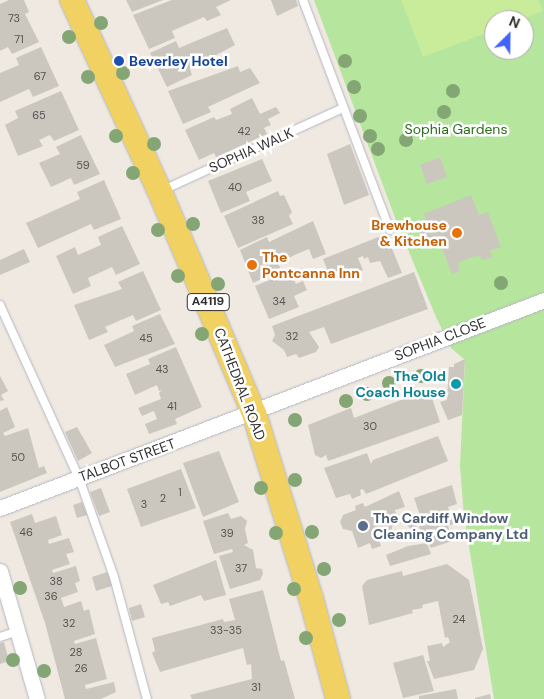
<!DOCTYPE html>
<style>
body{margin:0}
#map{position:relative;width:544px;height:699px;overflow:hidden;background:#efe9e1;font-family:"DM Sans",sans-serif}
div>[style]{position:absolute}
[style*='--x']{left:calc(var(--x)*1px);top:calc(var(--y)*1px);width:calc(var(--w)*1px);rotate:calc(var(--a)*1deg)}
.green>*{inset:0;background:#b6e59e}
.pitch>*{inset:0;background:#c9ec9a}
.building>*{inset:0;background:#cbc7bf}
.roads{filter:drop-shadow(0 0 1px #b4b7c1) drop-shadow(0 0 1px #b4b7c1)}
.service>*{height:8px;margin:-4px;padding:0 4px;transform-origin:4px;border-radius:4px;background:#fff}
.minor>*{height:15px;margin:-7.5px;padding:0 7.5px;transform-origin:7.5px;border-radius:7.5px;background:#fff}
.primary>*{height:24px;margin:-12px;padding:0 12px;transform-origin:12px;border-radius:12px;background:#f2d163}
.trees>*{width:14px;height:14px;margin:-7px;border-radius:50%;background:#84a574}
.dots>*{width:14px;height:14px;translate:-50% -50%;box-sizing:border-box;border:2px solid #fff;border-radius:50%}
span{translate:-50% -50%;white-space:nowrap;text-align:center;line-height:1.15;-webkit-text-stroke:5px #fff;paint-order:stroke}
.number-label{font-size:11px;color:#555452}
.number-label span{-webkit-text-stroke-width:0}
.shield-label span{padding:1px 4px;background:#fff;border:1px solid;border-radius:4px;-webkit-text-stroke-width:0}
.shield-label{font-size:12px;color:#2e2e2e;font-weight:700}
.transit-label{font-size:14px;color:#164399;font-weight:700}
.left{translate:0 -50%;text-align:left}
.park-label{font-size:14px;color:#2c6e1b}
.street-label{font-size:14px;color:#2e2e2e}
.food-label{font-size:14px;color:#c56008;font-weight:700}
.right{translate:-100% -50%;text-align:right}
.culture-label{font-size:14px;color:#0d838f;font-weight:700}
.service-label{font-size:14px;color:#4e5e75;font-weight:700}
.north{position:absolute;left:484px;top:10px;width:50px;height:50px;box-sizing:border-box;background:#fff;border:1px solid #ababab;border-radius:50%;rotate:23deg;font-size:14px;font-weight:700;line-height:20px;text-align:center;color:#2e2e2e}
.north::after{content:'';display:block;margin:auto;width:18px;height:22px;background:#4264fb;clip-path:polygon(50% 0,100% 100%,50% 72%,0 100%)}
</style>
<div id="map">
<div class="green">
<div style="clip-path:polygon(evenodd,314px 0,544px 0,544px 699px,494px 699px,464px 516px,460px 466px,465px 360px,451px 348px,436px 317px,397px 223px,314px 0,494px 20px,524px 20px,524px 50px,494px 50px,494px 20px)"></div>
</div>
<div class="pitch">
<div style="clip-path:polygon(401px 0,538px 0,543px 11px,520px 20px,494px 20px,494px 30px,423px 57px)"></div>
</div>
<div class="building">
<div style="clip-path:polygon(9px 0,24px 0,29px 12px,25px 14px,39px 42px,12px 54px,8px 47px,0 51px,0 4px)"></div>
<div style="clip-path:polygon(126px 0,163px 0,132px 12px)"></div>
<div style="clip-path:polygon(172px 0,231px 0,216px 7px,221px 15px,207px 21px,204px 17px,172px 31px,175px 38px,149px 49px,133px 15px)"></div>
<div style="clip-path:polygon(271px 0,296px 0,298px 6px,277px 16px)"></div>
<div style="clip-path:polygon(227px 28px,235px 45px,190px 69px,192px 75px,167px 87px,150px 53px,176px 41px,179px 48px)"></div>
<div style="clip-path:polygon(41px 47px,59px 86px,33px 97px,29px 89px,0 102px,0 73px,19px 65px,16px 58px)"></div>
<div style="clip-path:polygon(238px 66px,240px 72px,250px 68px,260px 83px,208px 107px,211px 112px,183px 124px,168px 91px)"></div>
<div style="clip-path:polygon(61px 91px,79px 130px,54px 141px,50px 135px,39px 140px,43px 146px,18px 156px,5px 125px,18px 118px,15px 111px)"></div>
<div style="clip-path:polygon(252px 98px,260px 114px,276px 107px,280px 113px,268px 119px,271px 125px,264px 128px,267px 134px,216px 157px,214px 153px,199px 160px,185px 130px,214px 117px,216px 120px,232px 114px,230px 109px)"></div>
<div style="clip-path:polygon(81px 135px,100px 174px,74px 185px,71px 178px,51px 187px,39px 163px,60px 154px,56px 147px)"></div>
<div style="clip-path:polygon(350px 144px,369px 195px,344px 205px,327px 154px)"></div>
<div style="clip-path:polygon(440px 157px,447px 177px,427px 184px,420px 165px)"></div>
<div style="clip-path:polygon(262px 159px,272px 181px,246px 192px,250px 201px,221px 213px,208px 181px)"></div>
<div style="clip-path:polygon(104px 180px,121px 219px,94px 230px,91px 224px,38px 248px,26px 223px,80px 199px,77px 192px)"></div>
<div style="clip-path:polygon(278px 191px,280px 196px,284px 195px,292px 212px,289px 216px,293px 224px,238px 248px,224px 216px)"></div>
<div style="clip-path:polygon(471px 195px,479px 215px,488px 212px,501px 247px,490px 250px,493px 257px,482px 260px,480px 256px,471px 257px,458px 263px,459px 271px,452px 274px,439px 241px,425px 247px,414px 224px,426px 220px,424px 214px)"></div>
<div style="clip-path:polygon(313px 221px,326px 254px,313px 259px,309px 249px,299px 253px,278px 263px,281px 270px,253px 283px,240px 250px,267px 237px,269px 242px)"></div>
<div style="clip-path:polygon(122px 226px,140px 264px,116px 275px,112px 267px,88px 278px,91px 286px,73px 294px,56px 256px,75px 247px,78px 255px,101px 245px,98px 237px)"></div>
<div style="clip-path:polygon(386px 234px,402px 273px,388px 278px,380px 261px,370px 263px,368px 257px,364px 259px,363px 256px,358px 258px,363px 270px,342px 278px,339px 271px,329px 274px,323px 259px)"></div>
<div style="clip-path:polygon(24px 249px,30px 262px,0 275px,0 260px)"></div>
<div style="clip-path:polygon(143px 271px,161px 310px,136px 321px,133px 315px,105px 327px,108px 332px,89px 340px,74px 305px,122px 289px,118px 282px)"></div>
<div style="clip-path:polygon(414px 272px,428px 309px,331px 344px,324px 327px,313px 331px,309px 332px,319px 347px,316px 352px,299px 358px,296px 354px,287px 357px,284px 350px,272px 341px,275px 335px,272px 326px)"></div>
<div style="clip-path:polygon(284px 274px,291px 274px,296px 284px,303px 281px,307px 290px,294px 296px,299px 307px,269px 319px,255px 286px)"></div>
<div style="clip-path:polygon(160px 314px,175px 344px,115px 367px,104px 345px,134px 331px,132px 326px)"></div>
<div style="clip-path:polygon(176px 347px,202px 407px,175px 419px,177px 424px,149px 434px,145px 424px,157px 419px,154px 411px,142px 416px,138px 408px,161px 399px,159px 393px,162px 390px,159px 391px,157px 385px,135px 395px,126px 374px,150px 364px,148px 359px)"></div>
<div style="clip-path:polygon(465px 359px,462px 415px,448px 420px,440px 402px,447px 400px,449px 367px,454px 367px,454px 364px)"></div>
<div style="clip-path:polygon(0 376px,8px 391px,1px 395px,4px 400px,0 401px)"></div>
<div style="clip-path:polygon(429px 389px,440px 422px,328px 461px,326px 455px,321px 458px,315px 455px,308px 425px,351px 408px,354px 418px)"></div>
<div style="clip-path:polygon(7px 407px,15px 427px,3px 433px,5px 436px,28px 428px,39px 468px,44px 466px,47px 473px,0 492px,0 411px)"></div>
<div style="clip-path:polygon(77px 427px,92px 453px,78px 461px,65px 432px)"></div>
<div style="clip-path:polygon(438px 436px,448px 461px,366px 494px,363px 489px,360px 490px,361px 495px,352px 499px,350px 494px,336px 498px,324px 468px,367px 453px,371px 464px,373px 460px)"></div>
<div style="clip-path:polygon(219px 451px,239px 502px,203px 517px,183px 463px)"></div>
<div style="clip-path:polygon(181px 469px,196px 508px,141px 527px,127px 489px)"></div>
<div style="clip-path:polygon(452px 485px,457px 504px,448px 507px,454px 524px,448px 526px,452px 541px,431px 548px,420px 530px,418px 523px,422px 521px,414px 498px)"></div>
<div style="clip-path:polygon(101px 488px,110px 512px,99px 516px,90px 492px)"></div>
<div style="clip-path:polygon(399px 491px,405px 507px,395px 510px,399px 523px,392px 526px,392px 535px,379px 541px,381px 546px,372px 549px,370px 543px,358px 548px,352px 531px,343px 529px,340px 522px,343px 515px,356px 510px,355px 506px,363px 503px,365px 507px)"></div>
<div style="clip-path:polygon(82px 502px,87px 515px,77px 518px,73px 505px)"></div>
<div style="clip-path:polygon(228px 513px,231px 519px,241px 516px,247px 521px,245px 529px,248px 543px,244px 545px,253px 550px,256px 568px,262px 569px,263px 574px,260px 580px,230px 589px,219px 556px,233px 552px,232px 549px,214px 554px,203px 521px)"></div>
<div style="clip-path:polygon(404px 513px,417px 524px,415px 532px,402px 521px)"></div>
<div style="clip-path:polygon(32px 514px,35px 523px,56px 516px,62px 535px,48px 540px,49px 544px,69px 538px,74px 552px,66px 554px,70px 564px,52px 570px,53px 573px,76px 566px,80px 581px,75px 583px,78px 592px,61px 598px,64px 607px,81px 601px,84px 611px,89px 609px,95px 634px,74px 641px,75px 644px,96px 638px,107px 679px,85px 685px,86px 689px,114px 682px,116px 692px,101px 699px,65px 699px,45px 623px,10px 522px)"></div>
<div style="clip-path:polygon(427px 543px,431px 554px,390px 566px,386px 555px,408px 546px)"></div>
<div style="clip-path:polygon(216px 560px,226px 595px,204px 601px,201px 595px,170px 606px,168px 602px,161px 604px,153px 585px)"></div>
<div style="clip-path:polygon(447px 564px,469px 580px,483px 649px,474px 670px,434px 679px,427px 661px,430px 661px,427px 646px,442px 643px,443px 647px,450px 642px,448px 637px,445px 638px,438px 601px,422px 605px,423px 608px,412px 610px,413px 613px,369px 625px,362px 586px,367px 580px,402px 571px,403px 576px)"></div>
<div style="clip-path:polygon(107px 572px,112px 586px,96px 591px,92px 577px)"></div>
<div style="clip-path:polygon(263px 590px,281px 661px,284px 660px,295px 699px,192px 699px,190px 695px,252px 679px,251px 664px,247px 665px,243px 648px,160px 672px,152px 653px,155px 651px,152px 638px,223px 619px,224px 622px,235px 620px,229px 599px)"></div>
<div style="clip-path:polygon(141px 604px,145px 617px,132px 621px,129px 608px)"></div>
<div style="clip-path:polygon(4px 642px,9px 661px,0 664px,0 643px)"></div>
<div style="clip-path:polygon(423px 655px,434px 691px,403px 698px,393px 663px)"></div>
<div style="clip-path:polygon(456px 689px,458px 699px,419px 699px,419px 696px)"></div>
<div style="clip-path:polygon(490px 694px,491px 699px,475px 699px,475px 698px)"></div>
</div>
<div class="roads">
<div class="service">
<div style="--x:303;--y:0;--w:246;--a:69.3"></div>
<div style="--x:161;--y:191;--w:200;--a:-24.5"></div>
<div style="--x:0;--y:305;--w:190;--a:65.5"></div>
<div style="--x:79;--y:478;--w:105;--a:70.5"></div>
<div style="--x:114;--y:577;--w:126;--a:74.9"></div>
<div style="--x:0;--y:637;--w:20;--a:-18"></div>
</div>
<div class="minor">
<div style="--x:0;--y:508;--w:582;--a:-20.92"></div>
<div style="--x:0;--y:571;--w:133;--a:73.9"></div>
</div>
<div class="primary">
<div style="--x:72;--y:0;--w:211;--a:65.4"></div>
<div style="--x:160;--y:192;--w:240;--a:67"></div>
<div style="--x:254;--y:413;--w:194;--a:72.9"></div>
<div style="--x:311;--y:598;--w:105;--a:75"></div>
</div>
</div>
<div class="trees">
<div style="left:101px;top:23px"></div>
<div style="left:69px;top:37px"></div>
<div style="left:345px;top:61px"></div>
<div style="left:123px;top:73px"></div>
<div style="left:88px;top:77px"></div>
<div style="left:354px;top:87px"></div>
<div style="left:453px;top:91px"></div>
<div style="left:444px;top:112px"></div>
<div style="left:360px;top:116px"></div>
<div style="left:116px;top:136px"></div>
<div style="left:370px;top:136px"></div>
<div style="left:406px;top:140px"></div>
<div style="left:154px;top:144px"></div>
<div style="left:378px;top:149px"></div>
<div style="left:133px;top:173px"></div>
<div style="left:193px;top:224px"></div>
<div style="left:158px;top:230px"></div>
<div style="left:178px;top:276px"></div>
<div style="left:501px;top:283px"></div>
<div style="left:218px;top:284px"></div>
<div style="left:202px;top:334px"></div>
<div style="left:421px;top:376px"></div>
<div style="left:389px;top:383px"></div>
<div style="left:367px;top:394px"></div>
<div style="left:346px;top:401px"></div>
<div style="left:295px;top:420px"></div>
<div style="left:295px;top:480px"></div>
<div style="left:261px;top:488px"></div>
<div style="left:312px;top:532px"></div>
<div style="left:276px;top:533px"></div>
<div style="left:324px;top:569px"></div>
<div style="left:20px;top:588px"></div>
<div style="left:294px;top:589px"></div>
<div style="left:339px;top:620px"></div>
<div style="left:306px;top:638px"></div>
<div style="left:13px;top:660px"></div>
<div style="left:44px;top:671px"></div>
</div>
<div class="dots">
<div style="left:119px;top:61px;background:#1a4fb4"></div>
<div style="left:457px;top:233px;background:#e8710a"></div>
<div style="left:252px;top:265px;background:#e8710a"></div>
<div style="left:456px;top:384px;background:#0f9aa8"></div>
<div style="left:363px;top:526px;background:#5c6f8a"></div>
</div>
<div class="number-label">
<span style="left:14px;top:18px">73</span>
<span style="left:19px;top:39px">71</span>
<span style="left:40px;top:76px">67</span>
<span style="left:39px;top:115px">65</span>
<span style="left:244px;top:131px">42</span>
<span style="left:83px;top:165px">59</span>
<span style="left:235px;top:187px">40</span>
<span style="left:258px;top:220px">38</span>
<span style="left:279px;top:301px">34</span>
<span style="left:292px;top:336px">32</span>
<span style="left:146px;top:338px">45</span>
<span style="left:162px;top:369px">43</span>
<span style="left:172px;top:406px">41</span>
<span style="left:370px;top:426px">30</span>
<span style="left:18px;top:457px">50</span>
<span style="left:180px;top:492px">1</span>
<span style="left:163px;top:498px">2</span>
<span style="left:144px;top:504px">3</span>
<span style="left:26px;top:532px">46</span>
<span style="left:227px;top:533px">39</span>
<span style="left:241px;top:568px">37</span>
<span style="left:56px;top:581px">38</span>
<span style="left:51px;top:596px">36</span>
<span style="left:459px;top:619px">24</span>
<span style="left:69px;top:623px">32</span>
<span style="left:226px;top:630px">33-35</span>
<span style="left:76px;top:652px">28</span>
<span style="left:81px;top:668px">26</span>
<span style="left:256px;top:687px">31</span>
</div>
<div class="shield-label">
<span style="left:208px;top:302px">A4119</span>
</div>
<div class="transit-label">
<span class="left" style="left:129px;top:61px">Beverley Hotel</span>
</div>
<div class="park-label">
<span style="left:456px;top:129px">Sophia Gardens</span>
</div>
<div class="street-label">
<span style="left:251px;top:150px;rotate:-24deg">SOPHIA WALK</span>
<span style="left:440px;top:339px;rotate:-21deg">SOPHIA CLOSE</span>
<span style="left:240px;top:384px;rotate:69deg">CATHEDRAL ROAD</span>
<span style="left:127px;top:460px;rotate:-20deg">TALBOT STREET</span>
</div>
<div class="food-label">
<span class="right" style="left:447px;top:233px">Brewhouse<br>&amp; Kitchen</span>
<span class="left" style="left:262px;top:265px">The<br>Pontcanna Inn</span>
</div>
<div class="culture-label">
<span class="right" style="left:446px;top:384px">The Old<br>Coach House</span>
</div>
<div class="service-label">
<span class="left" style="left:373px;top:526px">The Cardiff Window<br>Cleaning Company Ltd</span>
</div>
<div class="north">N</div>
</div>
